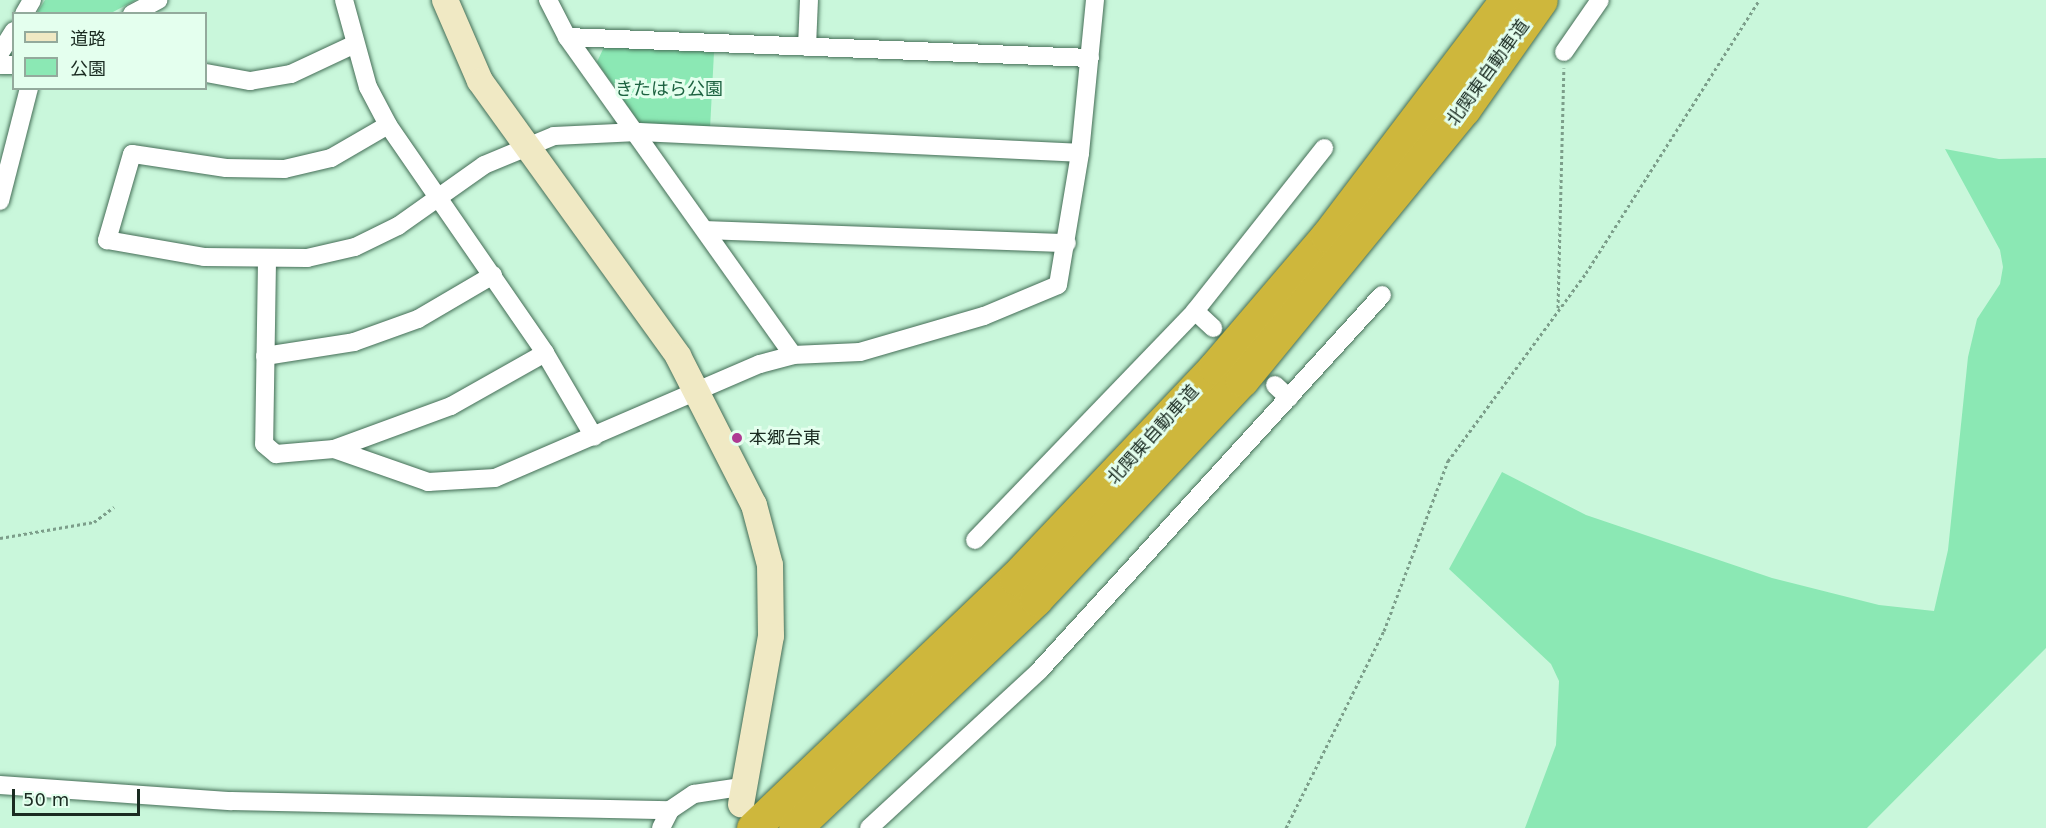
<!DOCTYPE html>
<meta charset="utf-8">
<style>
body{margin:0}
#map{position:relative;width:2046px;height:828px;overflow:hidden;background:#c9f7db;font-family:"DejaVu Sans","Noto Sans JP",sans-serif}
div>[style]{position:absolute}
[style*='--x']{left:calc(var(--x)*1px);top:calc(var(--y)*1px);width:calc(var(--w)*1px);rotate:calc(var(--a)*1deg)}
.green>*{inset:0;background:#8be8b4}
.path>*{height:3px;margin-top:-1.5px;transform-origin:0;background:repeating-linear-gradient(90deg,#7c9e8a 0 3px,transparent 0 6px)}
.roads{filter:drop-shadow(0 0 2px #446d56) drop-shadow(0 0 2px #446d56)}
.street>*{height:18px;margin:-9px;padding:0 9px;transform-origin:9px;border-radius:9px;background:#fff}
.secondary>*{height:26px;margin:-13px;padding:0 13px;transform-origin:13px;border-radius:13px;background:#f0e9c4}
.highway>*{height:33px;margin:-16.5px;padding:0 16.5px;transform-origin:16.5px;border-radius:16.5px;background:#ceb73c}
.dots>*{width:16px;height:16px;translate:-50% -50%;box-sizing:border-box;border:3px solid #e4ffee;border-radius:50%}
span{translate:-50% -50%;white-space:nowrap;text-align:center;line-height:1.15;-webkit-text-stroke:6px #e4ffee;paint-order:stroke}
.street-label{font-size:18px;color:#1a2b21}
.park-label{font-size:18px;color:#1d6341}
.poi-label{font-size:18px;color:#1a2b21}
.left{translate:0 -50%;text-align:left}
.legend{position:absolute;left:12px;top:12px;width:195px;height:78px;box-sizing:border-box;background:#e4ffee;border:2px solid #93aa9c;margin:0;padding:8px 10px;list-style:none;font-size:18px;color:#1a2b21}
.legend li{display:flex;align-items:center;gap:12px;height:30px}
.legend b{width:30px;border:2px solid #93aa9c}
.scale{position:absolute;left:12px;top:789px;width:128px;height:27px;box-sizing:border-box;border:3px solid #1a2b21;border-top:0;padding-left:8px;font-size:18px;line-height:21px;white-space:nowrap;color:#1a2b21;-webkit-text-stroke:4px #e4ffee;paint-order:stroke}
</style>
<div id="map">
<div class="green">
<div style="clip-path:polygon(45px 0,136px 0,111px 13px,37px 13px)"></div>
<div style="clip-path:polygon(604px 47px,714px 52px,710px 129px,651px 127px,638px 121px,597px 62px)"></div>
<div style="clip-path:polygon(1945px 149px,1999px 159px,2046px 158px,2046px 648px,1867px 828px,1525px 828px,1556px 745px,1559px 681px,1551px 664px,1449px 569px,1502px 472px,1586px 515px,1772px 578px,1879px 605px,1934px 611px,1948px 550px,1968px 357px,1977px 319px,2000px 284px,2003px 267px,2000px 250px)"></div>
</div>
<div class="path">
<div style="--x:1558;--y:308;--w:240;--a:-88.6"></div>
<div style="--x:0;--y:538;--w:95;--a:-9.7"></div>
<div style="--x:94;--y:522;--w:25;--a:-37"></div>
<div style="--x:1286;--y:828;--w:220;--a:-63.6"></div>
<div style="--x:1384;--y:631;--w:182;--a:-69.4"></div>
<div style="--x:1448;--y:461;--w:233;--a:-53.7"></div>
<div style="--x:1586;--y:273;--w:323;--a:-57.6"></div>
</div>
<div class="roads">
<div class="street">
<div style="--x:344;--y:0;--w:90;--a:74.6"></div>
<div style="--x:368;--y:87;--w:43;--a:62.2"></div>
<div style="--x:388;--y:125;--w:277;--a:55.4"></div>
<div style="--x:545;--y:353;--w:97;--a:59.7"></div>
<div style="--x:548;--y:0;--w:42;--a:62.8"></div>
<div style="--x:567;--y:37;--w:390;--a:54.6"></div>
<div style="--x:24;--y:14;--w:16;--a:-60"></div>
<div style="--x:132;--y:14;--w:30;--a:-28"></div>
<div style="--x:567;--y:37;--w:523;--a:2.3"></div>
<div style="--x:807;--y:47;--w:47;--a:-87.6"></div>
<div style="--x:1564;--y:52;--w:63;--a:-55.3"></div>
<div style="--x:0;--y:53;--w:26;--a:-58"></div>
<div style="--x:0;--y:65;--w:14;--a:0"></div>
<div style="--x:206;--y:73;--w:45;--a:10.3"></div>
<div style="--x:250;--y:81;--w:42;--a:-9.7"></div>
<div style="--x:291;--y:74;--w:71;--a:-25.1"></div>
<div style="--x:388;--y:125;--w:66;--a:149.9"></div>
<div style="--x:331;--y:158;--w:48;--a:166.8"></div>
<div style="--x:284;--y:169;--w:58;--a:-179"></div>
<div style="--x:226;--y:168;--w:95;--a:-171.5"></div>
<div style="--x:132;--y:154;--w:90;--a:106.2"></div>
<div style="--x:107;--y:240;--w:98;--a:9.9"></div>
<div style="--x:204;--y:257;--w:103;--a:0.6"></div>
<div style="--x:307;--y:258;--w:49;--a:-12.9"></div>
<div style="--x:355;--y:247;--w:48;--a:-26"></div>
<div style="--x:398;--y:226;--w:105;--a:-35.3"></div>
<div style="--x:484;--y:165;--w:76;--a:-22.5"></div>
<div style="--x:554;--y:136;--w:84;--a:-2.7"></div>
<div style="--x:638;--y:132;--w:442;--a:2.7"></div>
<div style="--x:0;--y:201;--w:117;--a:-75.6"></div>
<div style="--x:706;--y:230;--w:361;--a:2.1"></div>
<div style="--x:267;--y:261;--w:183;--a:90.9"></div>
<div style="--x:264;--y:444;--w:16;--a:40"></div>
<div style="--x:276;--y:454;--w:58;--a:-4.9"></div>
<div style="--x:334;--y:449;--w:125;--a:-20.2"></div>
<div style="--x:451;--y:406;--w:108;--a:-29.4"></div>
<div style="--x:1195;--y:311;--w:25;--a:43"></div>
<div style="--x:265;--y:356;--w:90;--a:-8.9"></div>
<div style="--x:354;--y:342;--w:68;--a:-19.8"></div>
<div style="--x:418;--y:319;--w:87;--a:-30.4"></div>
<div style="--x:1275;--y:385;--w:19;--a:43"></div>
<div style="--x:334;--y:449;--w:100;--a:19.3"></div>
<div style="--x:428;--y:482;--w:67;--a:-3.4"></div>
<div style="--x:495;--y:478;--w:288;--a:-23.3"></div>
<div style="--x:760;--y:364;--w:34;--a:-15"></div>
<div style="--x:793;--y:355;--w:67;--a:-2.6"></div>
<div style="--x:860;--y:352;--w:129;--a:-16.2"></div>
<div style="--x:984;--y:316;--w:80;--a:-22.7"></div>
<div style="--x:1058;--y:285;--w:134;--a:-80.5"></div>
<div style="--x:1080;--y:153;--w:154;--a:-84.4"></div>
<div style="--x:975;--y:540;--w:318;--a:-46.1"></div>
<div style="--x:1195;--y:311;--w:208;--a:-51.6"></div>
<div style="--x:0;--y:785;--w:232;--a:4"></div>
<div style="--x:231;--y:801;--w:439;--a:1.2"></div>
<div style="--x:661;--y:828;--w:20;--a:-63"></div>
<div style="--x:670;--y:810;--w:29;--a:-34"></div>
<div style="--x:694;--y:794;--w:48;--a:-8.5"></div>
<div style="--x:869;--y:828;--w:231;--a:-42.7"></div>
<div style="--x:1039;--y:671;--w:509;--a:-47.63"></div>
</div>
<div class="secondary">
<div style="--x:445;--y:0;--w:88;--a:66.6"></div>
<div style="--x:480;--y:81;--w:339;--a:54.2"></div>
<div style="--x:678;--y:356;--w:167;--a:63"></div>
<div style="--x:754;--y:505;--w:62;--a:75.1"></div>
<div style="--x:770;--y:565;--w:71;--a:89.2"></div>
<div style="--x:771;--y:636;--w:171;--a:100.1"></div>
</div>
<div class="highway">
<div style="--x:753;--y:828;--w:362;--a:-43.7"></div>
<div style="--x:1015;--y:578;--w:291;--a:-46.5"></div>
<div style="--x:1215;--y:367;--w:172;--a:-49.5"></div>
<div style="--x:1327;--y:236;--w:296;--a:-52.8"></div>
<div style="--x:795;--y:828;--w:332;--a:-43.5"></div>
<div style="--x:1036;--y:599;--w:301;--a:-46.8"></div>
<div style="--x:1242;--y:380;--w:350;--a:-50.7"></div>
<div style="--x:1464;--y:109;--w:133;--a:-54.8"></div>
</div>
</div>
<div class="dots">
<div style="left:737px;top:438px;background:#af3a93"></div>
</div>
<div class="street-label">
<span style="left:1488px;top:73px;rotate:-54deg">北関東自動車道</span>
<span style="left:1153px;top:435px;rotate:-48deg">北関東自動車道</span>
</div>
<div class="park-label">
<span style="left:669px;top:89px">きたはら公園</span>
</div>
<div class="poi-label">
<span class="left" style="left:749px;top:438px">本郷台東</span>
</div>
<ul class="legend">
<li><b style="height:8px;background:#f0e9c4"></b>道路</li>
<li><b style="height:16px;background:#8be8b4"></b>公園</li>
</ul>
<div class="scale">50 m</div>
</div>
